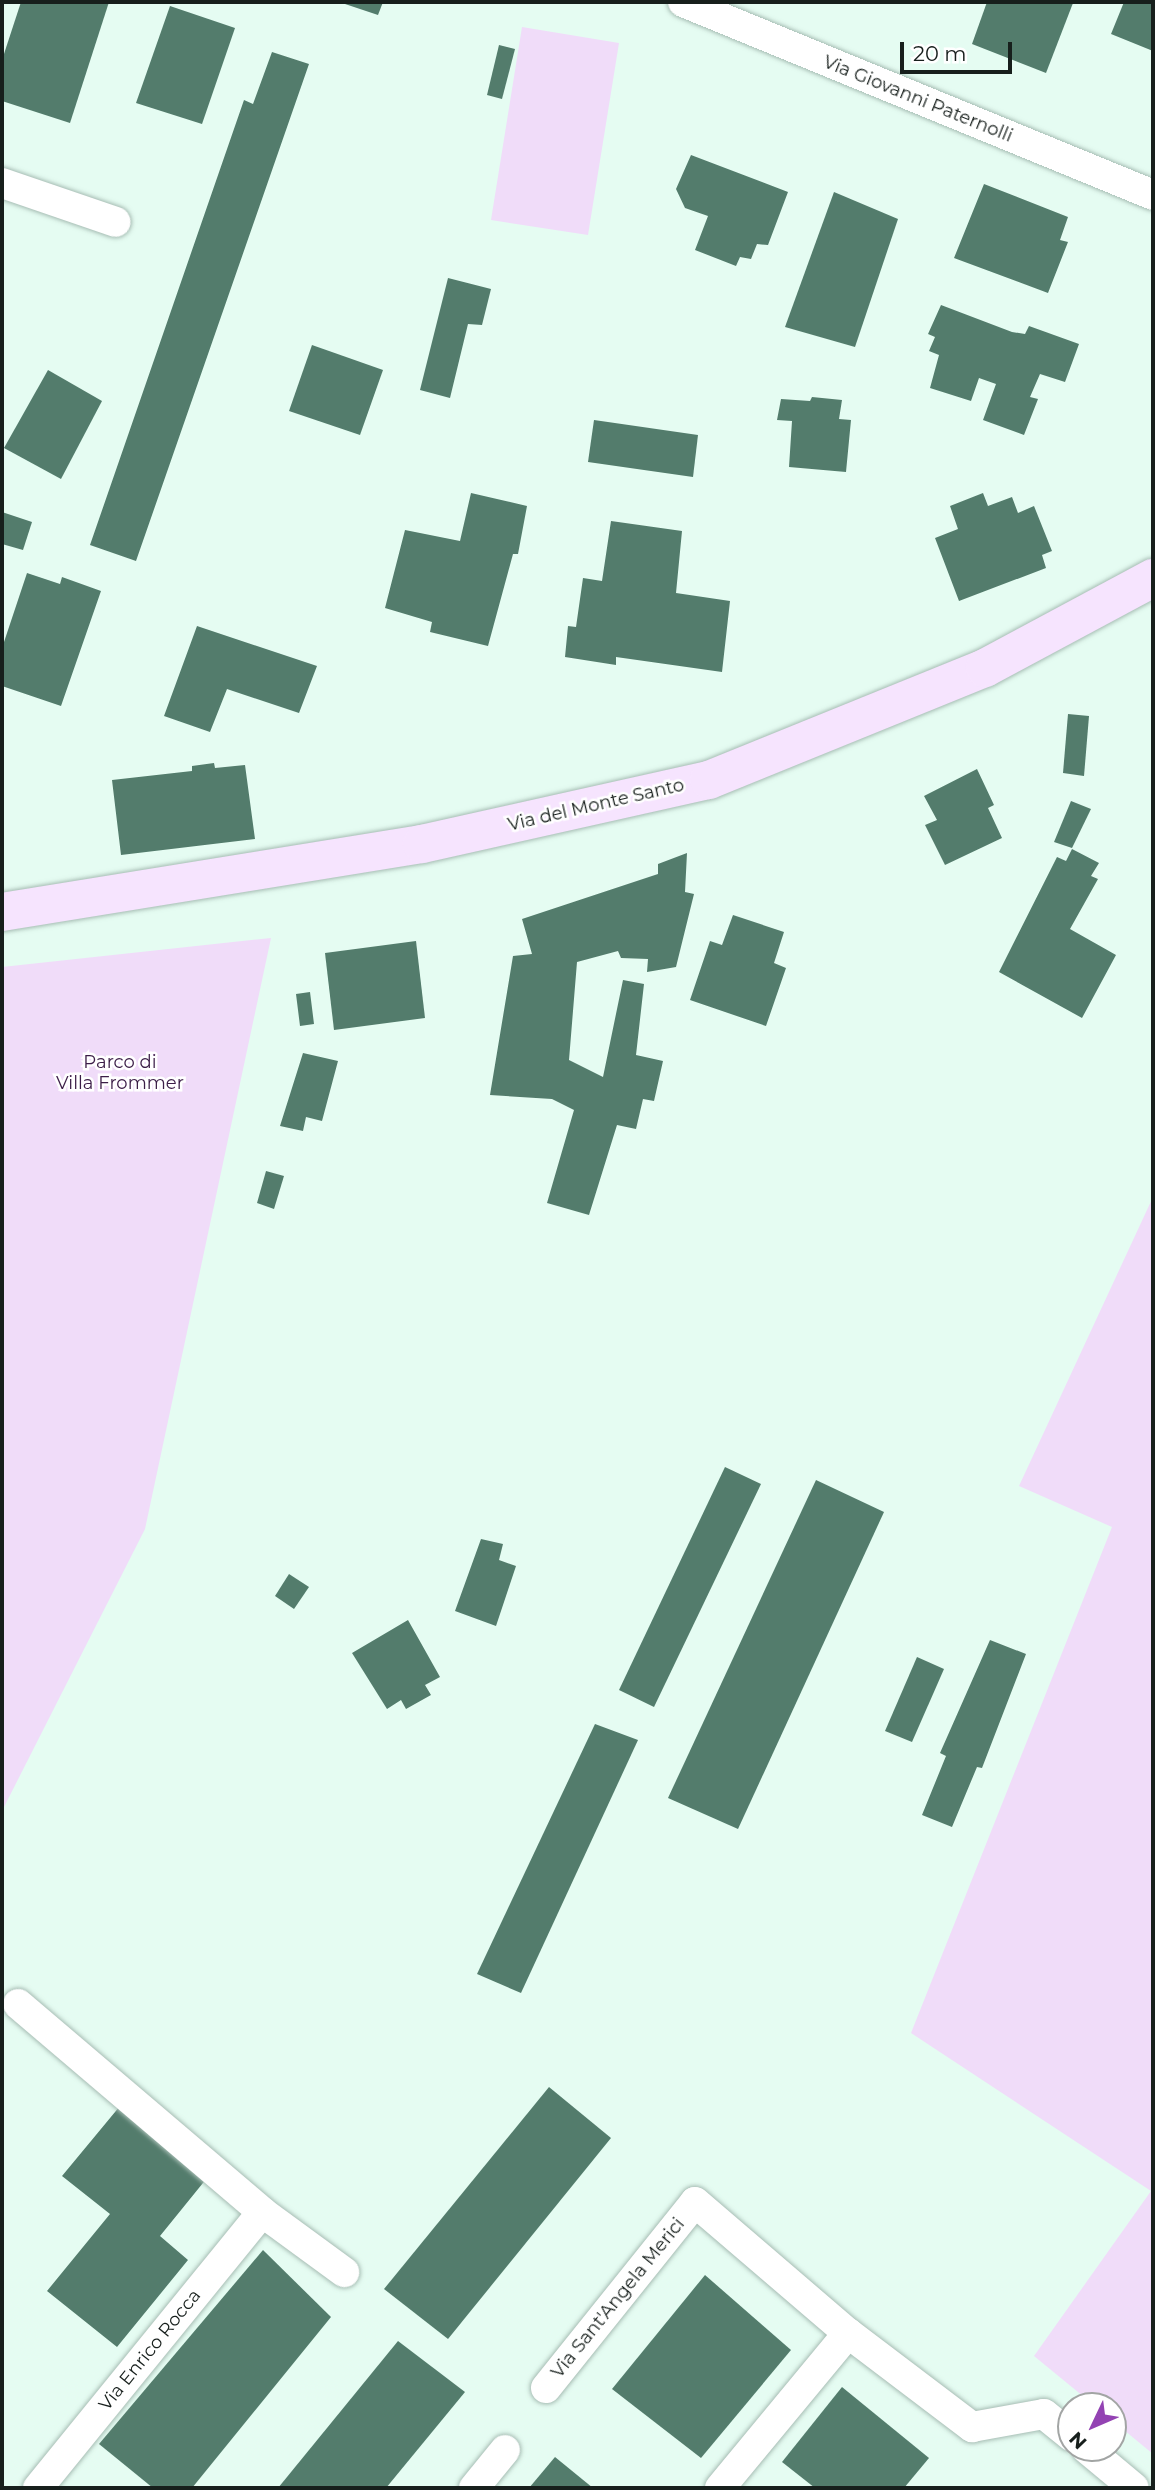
<!DOCTYPE html>
<style>
body{margin:0}
#map{position:relative;width:1155px;height:2490px;overflow:hidden;background:#e5fcf2;font-family:Montserrat,sans-serif}
div>[style]{position:absolute}
[style*='--x']{left:calc(var(--x)*1px);top:calc(var(--y)*1px);width:calc(var(--w)*1px);rotate:calc(var(--a)*1deg)}
.green>*{inset:0;background:#f0dcf9}
.building>*{inset:0;background:#537c6c}
.roads{filter:drop-shadow(0 0 2px #a7bdb4) drop-shadow(0 0 2px #a7bdb4)}
.street>*{height:30px;margin:-15px;padding:0 15px;transform-origin:15px;border-radius:15px;background:#fff}
.secondary>*{height:38px;margin:-19px;padding:0 19px;transform-origin:19px;border-radius:19px;background:#f6e4fe}
span{translate:-50% -50%;white-space:nowrap;text-align:center;line-height:1.15;-webkit-text-stroke:5px #fff;paint-order:stroke}
.street-label{font-size:18px;color:#171f1c}
.park-label{font-size:18px;color:#3b1d47}
.frame{position:absolute;inset:0;border:4px solid #171f1c;pointer-events:none}
.north{position:absolute;left:1057px;top:2392px;width:70px;height:70px;box-sizing:border-box;background:#fff;border:2px solid #a2a5a4;border-radius:50%;rotate:226deg;font-size:19px;font-weight:700;line-height:28px;text-align:center;color:#171f1c}
.north::after{content:'';display:block;margin:auto;width:24px;height:32px;background:#9343b3;clip-path:polygon(50% 0,100% 100%,50% 72%,0 100%)}
.scale{position:absolute;left:900px;top:42px;width:112px;height:32px;box-sizing:border-box;border:4px solid #171f1c;border-top:0;padding-left:9px;font-size:21px;line-height:24px;white-space:nowrap;color:#171f1c;-webkit-text-stroke:5px #fff;paint-order:stroke}
</style>
<div id="map">
<div class="green">
<div style="clip-path:polygon(522px 27px,619px 43px,588px 235px,491px 220px)"></div>
<div style="clip-path:polygon(271px 938px,145px 1529px,2px 1811px,2px 967px)"></div>
<div style="clip-path:polygon(1153px 1197px,1153px 2454px,1113px 2421px,1113px 2406px,1095px 2406px,1034px 2356px,1151px 2191px,911px 2033px,1112px 1527px,1019px 1486px)"></div>
</div>
<div class="building">
<div style="clip-path:polygon(21px 2px,109px 2px,70px 123px,2px 101px,2px 60px)"></div>
<div style="clip-path:polygon(339px 2px,383px 2px,378px 15px)"></div>
<div style="clip-path:polygon(987px 2px,1073px 3px,1046px 73px,972px 44px)"></div>
<div style="clip-path:polygon(1124px 2px,1153px 2px,1153px 51px,1111px 34px)"></div>
<div style="clip-path:polygon(170px 6px,235px 28px,202px 124px,136px 103px)"></div>
<div style="clip-path:polygon(499px 45px,515px 49px,502px 99px,487px 95px)"></div>
<div style="clip-path:polygon(272px 52px,309px 64px,136px 561px,90px 545px,244px 100px,253px 104px)"></div>
<div style="clip-path:polygon(691px 155px,788px 192px,768px 245px,757px 244px,751px 259px,740px 257px,736px 266px,695px 250px,708px 216px,685px 208px,676px 189px)"></div>
<div style="clip-path:polygon(984px 184px,1068px 217px,1060px 240px,1068px 242px,1048px 293px,954px 258px)"></div>
<div style="clip-path:polygon(834px 192px,898px 219px,855px 347px,785px 327px)"></div>
<div style="clip-path:polygon(448px 278px,491px 289px,482px 325px,468px 324px,450px 398px,420px 390px)"></div>
<div style="clip-path:polygon(941px 305px,1012px 332px,1025px 334px,1029px 326px,1079px 344px,1065px 382px,1040px 374px,1030px 397px,1038px 399px,1024px 435px,983px 420px,996px 384px,979px 378px,971px 401px,930px 388px,939px 355px,929px 351px,935px 337px,928px 334px)"></div>
<div style="clip-path:polygon(312px 345px,383px 370px,360px 435px,289px 411px)"></div>
<div style="clip-path:polygon(48px 370px,102px 401px,61px 479px,4px 448px)"></div>
<div style="clip-path:polygon(812px 397px,842px 400px,839px 419px,851px 420px,846px 472px,789px 467px,792px 421px,777px 420px,781px 399px,810px 401px)"></div>
<div style="clip-path:polygon(594px 420px,698px 435px,693px 477px,588px 462px)"></div>
<div style="clip-path:polygon(471px 493px,527px 506px,518px 554px,513px 554px,488px 646px,430px 632px,432px 622px,385px 608px,405px 530px,460px 541px)"></div>
<div style="clip-path:polygon(983px 493px,988px 506px,1012px 497px,1018px 513px,1034px 506px,1052px 551px,1042px 555px,1046px 568px,959px 601px,935px 538px,958px 529px,950px 506px)"></div>
<div style="clip-path:polygon(2px 512px,32px 522px,23px 550px,2px 544px)"></div>
<div style="clip-path:polygon(611px 521px,682px 531px,676px 593px,730px 601px,722px 672px,616px 657px,616px 665px,565px 657px,568px 626px,576px 627px,583px 578px,602px 581px)"></div>
<div style="clip-path:polygon(27px 573px,60px 584px,62px 577px,101px 591px,61px 706px,2px 686px,2px 648px)"></div>
<div style="clip-path:polygon(197px 626px,317px 666px,299px 713px,227px 689px,210px 732px,164px 716px)"></div>
<div style="clip-path:polygon(1068px 714px,1089px 716px,1084px 776px,1063px 773px)"></div>
<div style="clip-path:polygon(214px 763px,215px 768px,245px 765px,255px 839px,121px 855px,112px 780px,192px 771px,192px 766px)"></div>
<div style="clip-path:polygon(977px 769px,994px 805px,988px 808px,1002px 838px,945px 865px,925px 825px,937px 820px,924px 796px)"></div>
<div style="clip-path:polygon(1071px 801px,1091px 809px,1072px 848px,1054px 842px)"></div>
<div style="clip-path:polygon(1072px 849px,1099px 863px,1091px 876px,1098px 879px,1070px 929px,1116px 955px,1082px 1018px,999px 972px,1057px 857px,1066px 861px)"></div>
<div style="clip-path:polygon(687px 853px,685px 892px,694px 894px,676px 967px,647px 972px,648px 959px,621px 958px,618px 951px,577px 962px,569px 1060px,603px 1077px,623px 980px,644px 984px,636px 1055px,663px 1061px,654px 1101px,643px 1099px,636px 1129px,617px 1125px,589px 1215px,547px 1203px,574px 1110px,552px 1099px,490px 1095px,513px 956px,532px 954px,522px 919px,658px 874px,658px 864px)"></div>
<div style="clip-path:polygon(733px 915px,784px 932px,774px 963px,786px 968px,766px 1026px,690px 1000px,710px 941px,722px 945px)"></div>
<div style="clip-path:polygon(416px 941px,425px 1018px,334px 1030px,325px 953px)"></div>
<div style="clip-path:polygon(310px 992px,314px 1024px,300px 1026px,296px 994px)"></div>
<div style="clip-path:polygon(303px 1053px,338px 1061px,322px 1121px,306px 1117px,303px 1131px,280px 1126px)"></div>
<div style="clip-path:polygon(266px 1171px,284px 1176px,274px 1209px,257px 1203px)"></div>
<div style="clip-path:polygon(725px 1467px,761px 1484px,654px 1707px,619px 1690px)"></div>
<div style="clip-path:polygon(816px 1480px,884px 1512px,738px 1829px,668px 1798px)"></div>
<div style="clip-path:polygon(481px 1539px,503px 1544px,499px 1560px,516px 1566px,496px 1626px,455px 1611px)"></div>
<div style="clip-path:polygon(289px 1574px,309px 1587px,294px 1609px,275px 1596px)"></div>
<div style="clip-path:polygon(408px 1620px,440px 1677px,425px 1685px,431px 1695px,406px 1709px,401px 1700px,387px 1709px,352px 1653px)"></div>
<div style="clip-path:polygon(990px 1640px,1026px 1654px,982px 1768px,977px 1767px,952px 1827px,922px 1815px,946px 1756px,940px 1753px)"></div>
<div style="clip-path:polygon(917px 1657px,944px 1669px,912px 1742px,885px 1731px)"></div>
<div style="clip-path:polygon(595px 1724px,638px 1740px,521px 1993px,477px 1974px)"></div>
<div style="clip-path:polygon(549px 2087px,611px 2138px,448px 2339px,384px 2289px)"></div>
<div style="clip-path:polygon(120px 2106px,207px 2178px,160px 2236px,188px 2260px,117px 2347px,47px 2291px,110px 2214px,62px 2176px)"></div>
<div style="clip-path:polygon(263px 2250px,331px 2317px,192px 2488px,153px 2488px,99px 2444px)"></div>
<div style="clip-path:polygon(705px 2275px,791px 2350px,701px 2458px,612px 2389px)"></div>
<div style="clip-path:polygon(398px 2341px,465px 2392px,386px 2488px,278px 2488px)"></div>
<div style="clip-path:polygon(842px 2387px,929px 2458px,904px 2488px,815px 2488px,782px 2462px)"></div>
<div style="clip-path:polygon(555px 2457px,593px 2488px,529px 2488px)"></div>
</div>
<div class="roads">
<div class="street">
<div style="--x:683;--y:2;--w:508;--a:22.32"></div>
<div style="--x:2;--y:183;--w:120;--a:18.9"></div>
<div style="--x:18;--y:2004;--w:321;--a:40.4"></div>
<div style="--x:262;--y:2212;--w:102;--a:36.2"></div>
<div style="--x:546;--y:2388;--w:238;--a:-51.3"></div>
<div style="--x:695;--y:2202;--w:201;--a:40.6"></div>
<div style="--x:848;--y:2333;--w:156;--a:37.2"></div>
<div style="--x:972;--y:2427;--w:73;--a:-10.2"></div>
<div style="--x:1044;--y:2414;--w:35;--a:39"></div>
<div style="--x:1086;--y:2448;--w:62;--a:39.8"></div>
<div style="--x:38;--y:2488;--w:355;--a:-50.9"></div>
<div style="--x:474;--y:2488;--w:49;--a:-50.8"></div>
<div style="--x:720;--y:2488;--w:201;--a:-50.4"></div>
</div>
<div class="secondary">
<div style="--x:2;--y:912;--w:425;--a:-9.2"></div>
<div style="--x:422;--y:844;--w:294;--a:-12.6"></div>
<div style="--x:709;--y:780;--w:298;--a:-22.1"></div>
<div style="--x:985;--y:668;--w:191;--a:-28.2"></div>
</div>
</div>
<div class="street-label">
<span style="left:918px;top:99px;rotate:22deg">Via Giovanni Paternolli</span>
<span style="left:596px;top:805px;rotate:-13deg">Via del Monte Santo</span>
<span style="left:618px;top:2298px;rotate:-51deg">Via Sant'Angela Merici</span>
<span style="left:150px;top:2350px;rotate:-51deg">Via Enrico Rocca</span>
</div>
<div class="park-label">
<span style="left:120px;top:1073px">Parco di<br>Villa Frommer</span>
</div>
<div class="frame"></div>
<div class="north">N</div>
<div class="scale">20 m</div>
</div>
